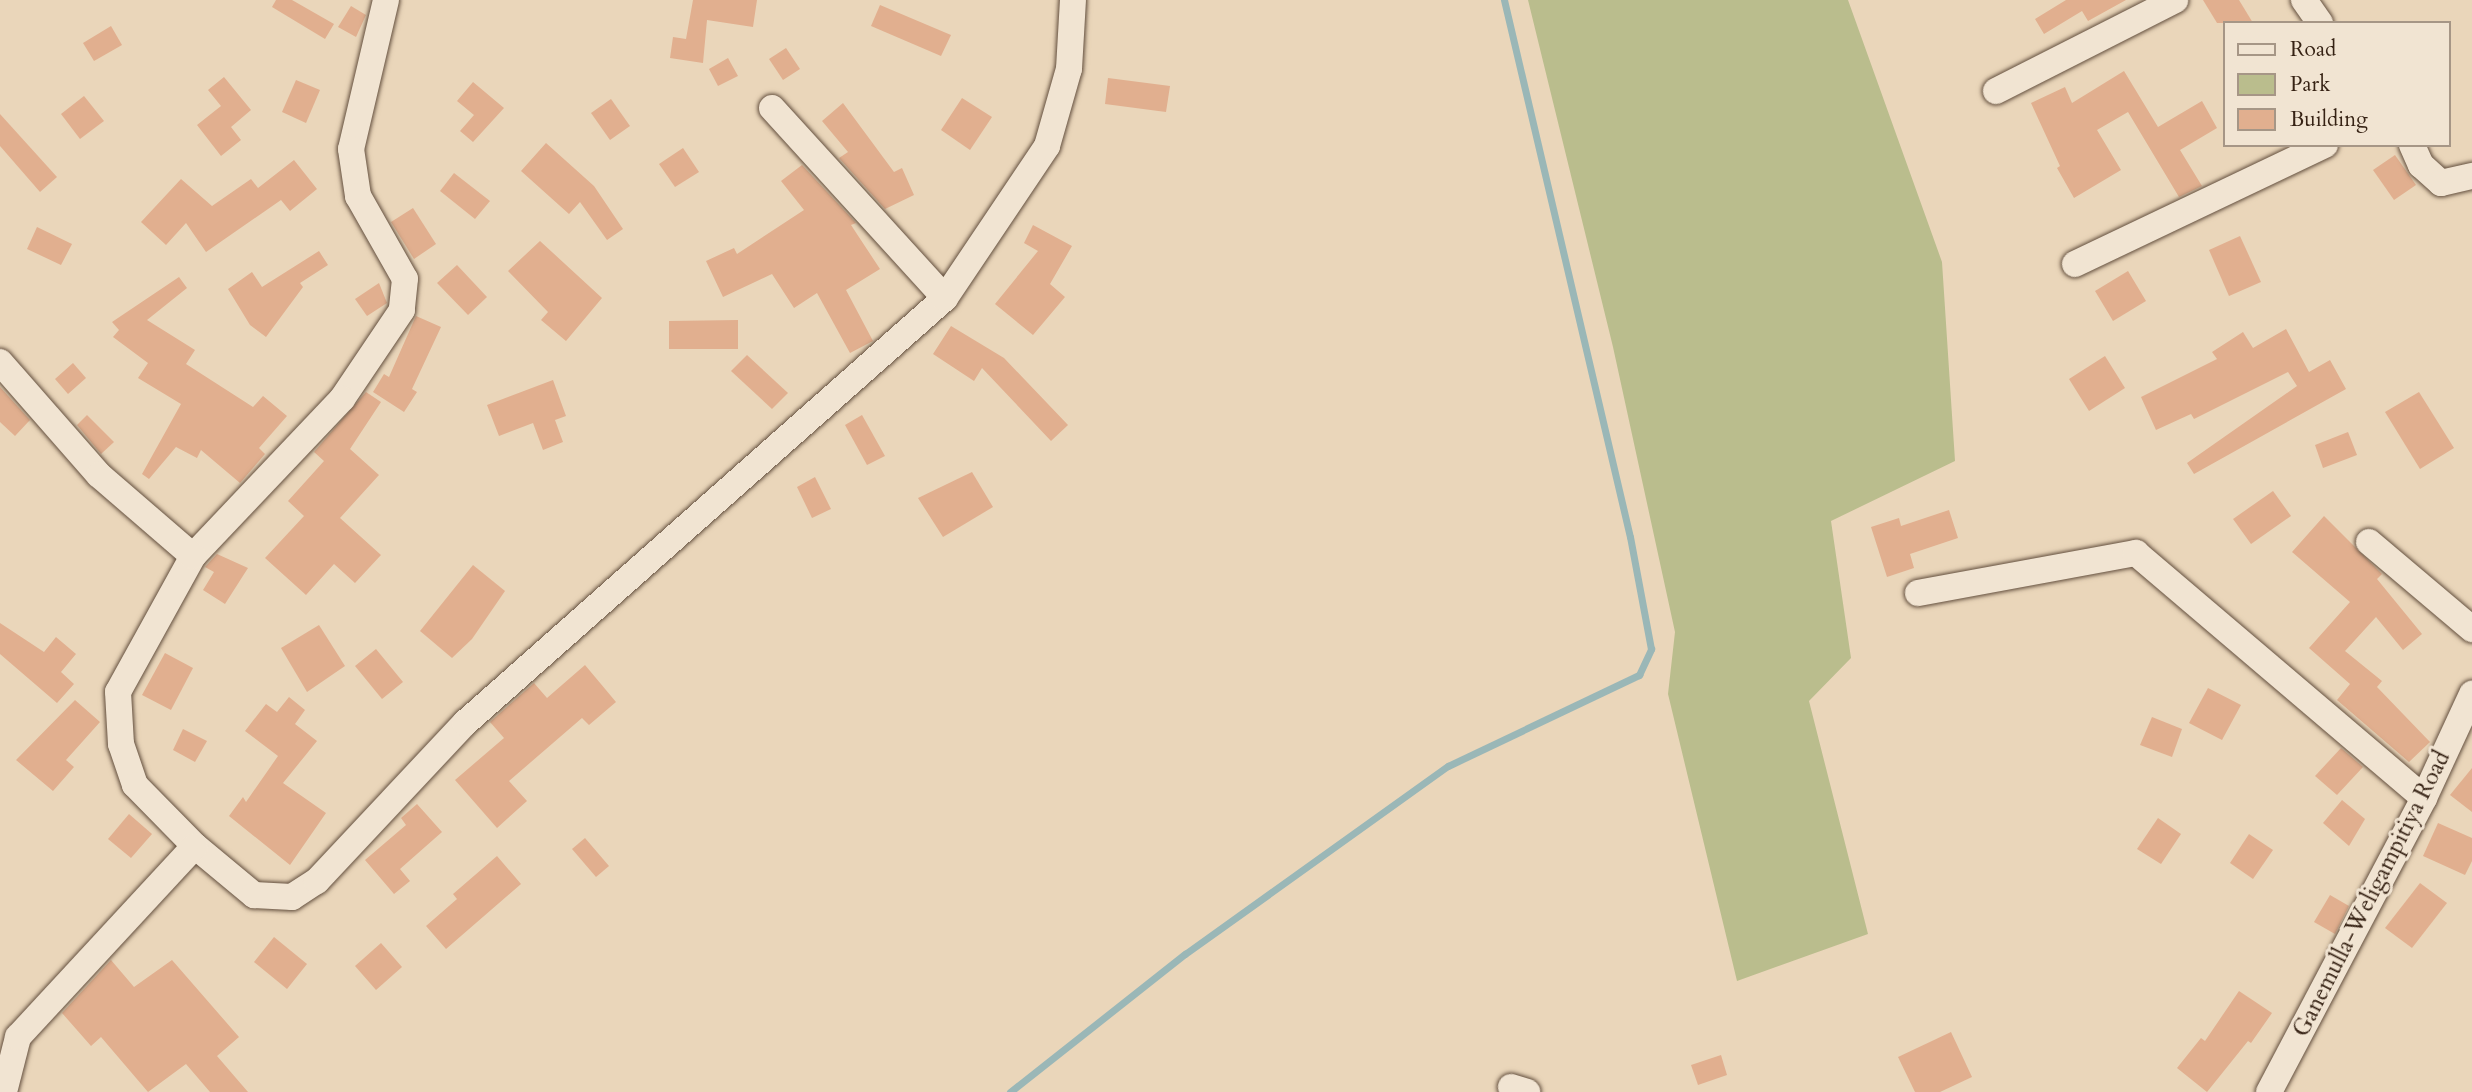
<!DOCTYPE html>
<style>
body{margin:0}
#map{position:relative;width:2472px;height:1092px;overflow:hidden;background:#ead6ba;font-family:Cardo,serif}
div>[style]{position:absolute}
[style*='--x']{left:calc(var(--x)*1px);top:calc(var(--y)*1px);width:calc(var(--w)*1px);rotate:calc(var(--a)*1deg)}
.green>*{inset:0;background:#babd8d}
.stream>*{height:7px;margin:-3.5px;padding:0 3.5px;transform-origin:3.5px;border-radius:3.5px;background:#9ab7b7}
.building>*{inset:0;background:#e1af8f}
.roads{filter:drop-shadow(0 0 2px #634f3e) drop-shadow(0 0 2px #634f3e)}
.minor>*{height:26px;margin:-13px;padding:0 13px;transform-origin:13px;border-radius:13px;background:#f1e4d2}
span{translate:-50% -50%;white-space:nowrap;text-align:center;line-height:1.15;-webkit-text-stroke:6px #f1e4d2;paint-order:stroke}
.street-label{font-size:23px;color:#362214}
.legend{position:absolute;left:2223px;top:21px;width:228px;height:126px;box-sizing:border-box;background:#f1e4d2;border:2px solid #a69686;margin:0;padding:9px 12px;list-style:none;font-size:21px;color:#362214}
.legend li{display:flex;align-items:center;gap:14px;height:35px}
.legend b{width:35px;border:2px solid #a69686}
</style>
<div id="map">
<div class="green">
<div style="clip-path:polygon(1528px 0,1848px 0,1942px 262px,1955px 461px,1831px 521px,1851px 658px,1809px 701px,1868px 934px,1737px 981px,1668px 694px,1675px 632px,1613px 347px)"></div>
</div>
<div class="stream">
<div style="--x:1010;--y:1092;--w:223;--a:-38.3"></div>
<div style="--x:1185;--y:954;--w:323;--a:-35.6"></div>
<div style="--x:1448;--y:766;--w:212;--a:-25.5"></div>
<div style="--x:1639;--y:675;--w:29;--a:-65"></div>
<div style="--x:1651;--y:649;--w:114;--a:-100.6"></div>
<div style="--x:1630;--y:537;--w:552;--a:-103.2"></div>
</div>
<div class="building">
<div style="clip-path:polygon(276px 0,292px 0,334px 24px,325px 39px,272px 7px)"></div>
<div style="clip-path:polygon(693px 0,757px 0,753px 27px,707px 20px,703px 63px,670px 58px,673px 37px,686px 39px)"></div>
<div style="clip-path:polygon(2066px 0,2126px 0,2088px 21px,2082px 11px,2044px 34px,2035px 19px)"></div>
<div style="clip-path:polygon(2203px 0,2239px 0,2253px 23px,2217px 23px)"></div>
<div style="clip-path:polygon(880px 5px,951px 35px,941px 56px,871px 26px)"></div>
<div style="clip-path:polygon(351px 6px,366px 15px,356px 37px,338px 27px)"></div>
<div style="clip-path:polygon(111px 26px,122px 45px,94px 61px,83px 43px)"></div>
<div style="clip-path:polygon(786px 48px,800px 69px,783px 80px,769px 59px)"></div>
<div style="clip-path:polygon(728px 58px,738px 76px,718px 86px,709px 69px)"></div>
<div style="clip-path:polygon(2124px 71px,2158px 127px,2202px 101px,2217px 128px,2180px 150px,2202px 186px,2179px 197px,2128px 112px,2097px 130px,2121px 170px,2074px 198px,2057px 168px,2060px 166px,2031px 103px,2065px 87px,2072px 103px)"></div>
<div style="clip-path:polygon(224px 77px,251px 110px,231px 127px,241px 140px,221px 156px,197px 125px,221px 106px,208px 90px)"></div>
<div style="clip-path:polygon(1108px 78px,1170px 86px,1166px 112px,1105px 104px)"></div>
<div style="clip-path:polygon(296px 80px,320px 90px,306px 123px,282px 112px)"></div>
<div style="clip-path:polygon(473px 82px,504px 108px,473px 142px,460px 131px,474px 115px,457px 101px)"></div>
<div style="clip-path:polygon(84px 96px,104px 121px,80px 139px,61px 114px)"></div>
<div style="clip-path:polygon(962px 98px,992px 117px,970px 150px,941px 130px)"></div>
<div style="clip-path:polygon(611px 99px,630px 126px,610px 140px,591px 113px)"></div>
<div style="clip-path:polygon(843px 103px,894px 172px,902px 168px,914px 195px,885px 209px,839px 158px,848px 152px,822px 121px)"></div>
<div style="clip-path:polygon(0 114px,57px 177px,40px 192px,0 146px)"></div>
<div style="clip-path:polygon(546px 143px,594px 186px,623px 229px,607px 240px,580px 202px,569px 214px,521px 171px)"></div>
<div style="clip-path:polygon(683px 148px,699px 172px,675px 187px,659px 164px)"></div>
<div style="clip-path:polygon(2395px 155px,2416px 185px,2394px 200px,2373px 170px)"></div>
<div style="clip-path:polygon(294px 160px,317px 189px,290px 211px,281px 200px,206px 252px,186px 223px,166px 245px,141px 222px,181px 179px,212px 206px,251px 179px,258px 188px)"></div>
<div style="clip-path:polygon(802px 165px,856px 223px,851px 225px,880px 269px,846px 290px,873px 341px,850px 353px,817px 293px,794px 308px,772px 274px,723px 297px,706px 261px,734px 248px,737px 254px,804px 210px,781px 181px)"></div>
<div style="clip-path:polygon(454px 173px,490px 201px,475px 219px,440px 191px)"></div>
<div style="clip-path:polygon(413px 208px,436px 244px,414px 259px,391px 222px)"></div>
<div style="clip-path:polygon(1033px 225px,1072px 246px,1050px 284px,1065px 297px,1033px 335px,995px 304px,1038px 251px,1024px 243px)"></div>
<div style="clip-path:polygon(37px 227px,72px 244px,61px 265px,27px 249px)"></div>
<div style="clip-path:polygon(2240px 236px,2261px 282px,2229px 296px,2209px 250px)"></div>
<div style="clip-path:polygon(540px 241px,602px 298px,566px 341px,541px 320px,548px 312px,508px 271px)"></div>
<div style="clip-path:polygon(319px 251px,328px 265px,300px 283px,303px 287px,266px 337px,250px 325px,228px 289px,252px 272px,262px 287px)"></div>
<div style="clip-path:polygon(457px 265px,487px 297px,468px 315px,437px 283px)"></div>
<div style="clip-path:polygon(2128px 271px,2146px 301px,2113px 321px,2095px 291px)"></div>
<div style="clip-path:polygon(179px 277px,187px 288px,147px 320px,195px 350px,186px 364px,253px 407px,263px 396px,287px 416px,259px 448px,265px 454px,240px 483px,201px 450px,197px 458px,176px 447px,149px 479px,142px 474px,181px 404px,138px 378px,148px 363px,113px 337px,119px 330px,112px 322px)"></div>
<div style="clip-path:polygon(379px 283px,387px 303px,367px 316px,355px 299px)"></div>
<div style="clip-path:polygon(416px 316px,441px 327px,412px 389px,417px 392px,404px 412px,373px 392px,384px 374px,389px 377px)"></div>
<div style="clip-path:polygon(738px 320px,738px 349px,669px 349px,669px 321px)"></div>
<div style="clip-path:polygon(951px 326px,1004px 358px,1068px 425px,1051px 441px,982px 368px,974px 381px,933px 354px)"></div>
<div style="clip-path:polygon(2286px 329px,2309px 372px,2330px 360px,2346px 389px,2194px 474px,2187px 463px,2297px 386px,2288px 372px,2194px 419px,2191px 414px,2156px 430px,2141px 397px,2217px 359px,2212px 352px,2243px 332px,2253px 348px)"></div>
<div style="clip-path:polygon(747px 355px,788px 393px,772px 409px,731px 371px)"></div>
<div style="clip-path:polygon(2105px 356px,2125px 388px,2089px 411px,2069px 379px)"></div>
<div style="clip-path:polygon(73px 363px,86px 378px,68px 394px,55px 379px)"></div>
<div style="clip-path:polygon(553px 380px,566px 416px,555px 420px,563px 442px,543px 450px,533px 423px,499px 436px,487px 405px)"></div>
<div style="clip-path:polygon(0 387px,30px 420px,15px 436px,0 422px)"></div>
<div style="clip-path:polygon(366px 392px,381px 402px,350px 449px,379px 475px,340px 518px,381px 555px,355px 583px,334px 564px,306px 595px,265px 558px,304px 516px,288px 501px,324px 461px,314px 452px)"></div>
<div style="clip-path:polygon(2419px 392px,2454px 448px,2420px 469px,2385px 412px)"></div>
<div style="clip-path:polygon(87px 415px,114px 442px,101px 454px,77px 425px)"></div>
<div style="clip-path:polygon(862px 415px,885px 456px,867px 465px,845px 425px)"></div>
<div style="clip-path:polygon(2348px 432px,2357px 455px,2323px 468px,2315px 445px)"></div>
<div style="clip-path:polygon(972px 472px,993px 507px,943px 537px,918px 498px)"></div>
<div style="clip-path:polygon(815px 477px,831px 509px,812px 518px,797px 487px)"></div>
<div style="clip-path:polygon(2273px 491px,2291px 516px,2251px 544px,2233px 519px)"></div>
<div style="clip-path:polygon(1949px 510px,1958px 538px,1910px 554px,1914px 568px,1887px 577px,1871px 527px,1899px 518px,1901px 526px)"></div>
<div style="clip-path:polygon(2324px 516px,2382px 574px,2377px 579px,2422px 634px,2403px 650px,2376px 617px,2345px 651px,2382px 681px,2377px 687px,2430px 742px,2409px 762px,2337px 700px,2350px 684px,2309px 648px,2350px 602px,2292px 552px)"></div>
<div style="clip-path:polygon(217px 554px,248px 568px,225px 604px,203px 590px,214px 572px,205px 567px)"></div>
<div style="clip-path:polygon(473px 565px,505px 591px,472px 639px,452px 658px,420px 631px)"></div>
<div style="clip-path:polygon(0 623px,44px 652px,56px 637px,76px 654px,61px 672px,74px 684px,57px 703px,0 654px)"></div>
<div style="clip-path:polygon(319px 625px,345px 666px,307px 692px,281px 648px)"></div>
<div style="clip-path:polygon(376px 649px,403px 682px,382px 699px,355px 666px)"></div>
<div style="clip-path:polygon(165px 653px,193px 668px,171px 710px,142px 695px)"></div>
<div style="clip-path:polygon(585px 665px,616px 702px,589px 725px,582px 718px,509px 781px,527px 801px,497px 828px,455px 780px,504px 738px,490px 722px,534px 683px,547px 698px)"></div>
<div style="clip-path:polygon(2208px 688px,2241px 705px,2222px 740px,2189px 723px)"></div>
<div style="clip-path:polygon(289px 697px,305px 710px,295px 724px,317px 741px,283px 783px,326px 813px,290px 865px,229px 816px,243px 797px,246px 802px,278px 756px,245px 731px,266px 704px,277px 712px)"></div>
<div style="clip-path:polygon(75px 700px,100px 722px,66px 760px,74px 767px,53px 791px,16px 760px)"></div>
<div style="clip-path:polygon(2152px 717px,2182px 729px,2172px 757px,2140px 745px)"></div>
<div style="clip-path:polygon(183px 729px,207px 741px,195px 762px,173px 750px)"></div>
<div style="clip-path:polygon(2341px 748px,2363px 767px,2337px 795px,2315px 776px)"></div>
<div style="clip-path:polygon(2472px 768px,2472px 812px,2450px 795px)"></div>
<div style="clip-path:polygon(2342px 800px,2365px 819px,2349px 846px,2323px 823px)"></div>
<div style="clip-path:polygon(417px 804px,442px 832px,400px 869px,410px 881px,394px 894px,365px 860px,406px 825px,401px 818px)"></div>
<div style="clip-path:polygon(129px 814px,152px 834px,131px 858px,108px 839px)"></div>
<div style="clip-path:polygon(2158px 818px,2181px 834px,2161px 864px,2137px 849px)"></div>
<div style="clip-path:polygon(2438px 823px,2472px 838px,2472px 861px,2465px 875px,2423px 856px)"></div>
<div style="clip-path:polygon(2249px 834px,2273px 850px,2253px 879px,2230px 863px)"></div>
<div style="clip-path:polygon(585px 838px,609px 866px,596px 877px,572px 849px)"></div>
<div style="clip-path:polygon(497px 856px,521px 884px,446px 949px,426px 926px,457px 899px,453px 894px)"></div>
<div style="clip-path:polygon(2420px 883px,2447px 903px,2412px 948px,2385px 928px)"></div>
<div style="clip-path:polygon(2330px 895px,2349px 906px,2335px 934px,2314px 922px)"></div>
<div style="clip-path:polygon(274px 937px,307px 964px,287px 989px,254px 962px)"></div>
<div style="clip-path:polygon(381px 943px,402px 967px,376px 990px,355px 966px)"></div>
<div style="clip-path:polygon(111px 960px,134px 987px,172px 960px,239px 1037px,217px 1056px,248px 1092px,210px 1092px,186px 1064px,148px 1092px,101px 1037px,91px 1046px,62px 1013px)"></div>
<div style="clip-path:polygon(2239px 991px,2272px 1013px,2251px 1043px,2248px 1041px,2207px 1092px,2177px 1068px,2201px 1038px,2205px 1041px)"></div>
<div style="clip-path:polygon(1951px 1032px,1972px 1077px,1940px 1092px,1915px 1092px,1898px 1057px)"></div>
<div style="clip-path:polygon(1721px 1055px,1727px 1075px,1698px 1085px,1691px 1065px)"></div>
</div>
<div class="roads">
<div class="minor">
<div style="--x:386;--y:0;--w:153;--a:103.2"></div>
<div style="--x:351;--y:149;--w:48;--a:81.5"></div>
<div style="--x:358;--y:196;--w:95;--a:60.5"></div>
<div style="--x:405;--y:279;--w:31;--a:96"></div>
<div style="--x:402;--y:310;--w:107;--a:124"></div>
<div style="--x:342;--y:399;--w:216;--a:133.5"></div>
<div style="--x:193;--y:556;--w:155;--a:118.9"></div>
<div style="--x:118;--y:692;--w:52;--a:86.7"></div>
<div style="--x:121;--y:744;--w:43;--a:71.1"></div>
<div style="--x:135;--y:785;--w:86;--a:45.5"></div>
<div style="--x:195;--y:846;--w:77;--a:39.7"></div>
<div style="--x:254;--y:895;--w:38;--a:3"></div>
<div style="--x:292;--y:897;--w:30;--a:-33"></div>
<div style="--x:317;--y:881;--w:216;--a:-46.9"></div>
<div style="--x:465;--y:723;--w:641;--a:-41.52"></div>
<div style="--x:945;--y:298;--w:183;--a:-56.1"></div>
<div style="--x:1047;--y:146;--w:80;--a:-74.1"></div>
<div style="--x:1069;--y:69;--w:69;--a:-86.7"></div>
<div style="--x:2304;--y:0;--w:28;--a:55"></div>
<div style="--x:1996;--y:91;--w:201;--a:-26.9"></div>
<div style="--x:772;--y:108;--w:257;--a:47.7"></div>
<div style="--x:2412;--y:145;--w:22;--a:66"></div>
<div style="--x:2421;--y:165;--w:27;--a:42"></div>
<div style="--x:2441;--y:183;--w:32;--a:-13"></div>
<div style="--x:2075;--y:264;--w:277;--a:-25.5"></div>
<div style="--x:0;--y:362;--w:150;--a:48.8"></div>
<div style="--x:99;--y:475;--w:124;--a:40.8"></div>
<div style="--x:2369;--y:542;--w:135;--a:40.2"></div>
<div style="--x:1918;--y:593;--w:222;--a:-10.4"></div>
<div style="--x:2136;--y:553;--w:378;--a:40.4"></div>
<div style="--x:1511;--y:1087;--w:17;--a:17"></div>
<div style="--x:4;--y:1092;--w:57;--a:-75.7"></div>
<div style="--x:18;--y:1037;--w:260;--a:-47.2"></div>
<div style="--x:2269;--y:1092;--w:332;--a:-62.2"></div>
<div style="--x:2424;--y:798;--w:115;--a:-65.2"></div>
</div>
</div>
<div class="street-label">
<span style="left:2372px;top:894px;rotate:-63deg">Ganemulla-Weligampitiya Road</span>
</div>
<ul class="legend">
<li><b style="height:9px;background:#f1e4d2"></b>Road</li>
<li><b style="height:19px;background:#babd8d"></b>Park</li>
<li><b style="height:19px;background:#e1af8f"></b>Building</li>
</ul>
</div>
